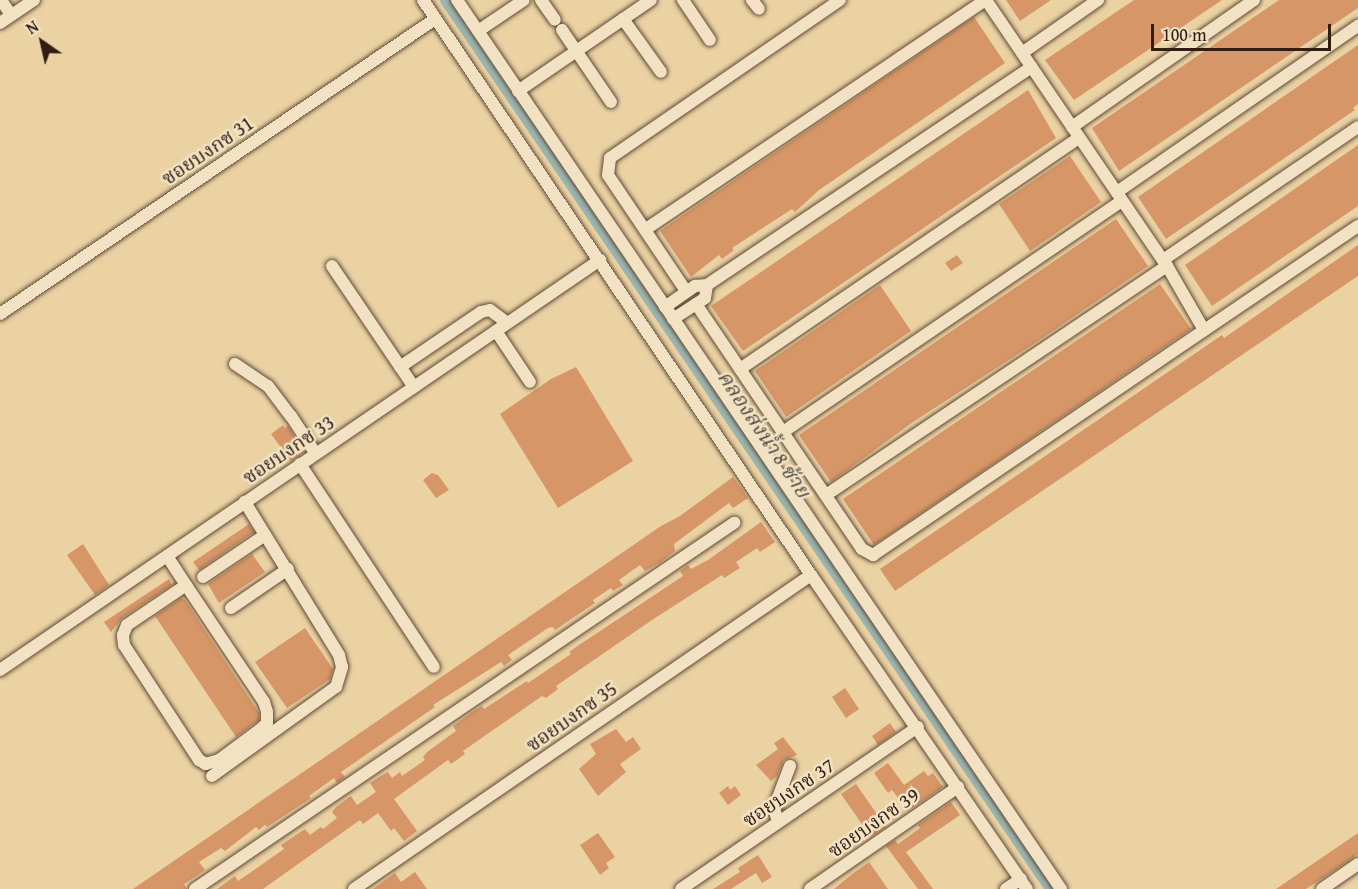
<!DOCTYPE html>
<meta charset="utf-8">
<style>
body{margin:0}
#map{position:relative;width:1358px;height:889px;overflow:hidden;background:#ebd2a3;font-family:"Gentium Book Plus","Noto Serif Thai",serif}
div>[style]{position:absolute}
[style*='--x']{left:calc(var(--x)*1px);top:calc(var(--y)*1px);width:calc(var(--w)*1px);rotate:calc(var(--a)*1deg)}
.canal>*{height:12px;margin:-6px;padding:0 6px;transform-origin:6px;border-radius:6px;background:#9bb5b0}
.building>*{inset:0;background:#d79667}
.roads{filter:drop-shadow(0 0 2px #604a37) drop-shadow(0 0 2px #604a37)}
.minor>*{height:12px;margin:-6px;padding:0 6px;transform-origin:6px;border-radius:6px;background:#f2e2c3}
span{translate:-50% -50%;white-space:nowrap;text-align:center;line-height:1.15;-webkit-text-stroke:5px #f2e2c3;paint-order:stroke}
.street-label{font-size:20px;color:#321d13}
.water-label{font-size:21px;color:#524b42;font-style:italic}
.north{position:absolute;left:12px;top:12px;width:60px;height:60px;-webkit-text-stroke:4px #f2e2c3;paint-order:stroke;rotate:326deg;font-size:16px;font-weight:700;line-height:24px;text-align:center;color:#321d13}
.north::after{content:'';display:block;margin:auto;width:21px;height:27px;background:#321d13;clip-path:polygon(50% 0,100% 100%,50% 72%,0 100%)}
.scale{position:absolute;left:1151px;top:24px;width:180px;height:27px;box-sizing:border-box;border:3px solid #321d13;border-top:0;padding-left:8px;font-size:18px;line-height:21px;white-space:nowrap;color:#321d13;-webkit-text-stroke:4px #f2e2c3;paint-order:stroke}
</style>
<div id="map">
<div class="canal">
<div style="--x:446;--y:0;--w:1075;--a:55.76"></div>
</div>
<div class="building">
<div style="clip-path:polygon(1006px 0,1051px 0,1020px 21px)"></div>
<div style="clip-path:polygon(1134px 0,1222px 0,1074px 100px,1045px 60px)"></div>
<div style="clip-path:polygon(1279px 0,1358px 0,1358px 8px,1119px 171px,1092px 128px)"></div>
<div style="clip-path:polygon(974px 17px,1005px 63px,819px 190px,795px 212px,792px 209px,732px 248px,734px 250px,722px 259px,719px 255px,691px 277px,660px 231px)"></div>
<div style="clip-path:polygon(1358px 45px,1358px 104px,1353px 108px,1355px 110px,1166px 239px,1138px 197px)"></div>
<div style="clip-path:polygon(1028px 90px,1056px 138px,743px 351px,711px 306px)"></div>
<div style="clip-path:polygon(1358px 145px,1358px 206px,1212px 306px,1185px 265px)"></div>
<div style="clip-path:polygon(1070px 156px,1101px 202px,1030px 251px,999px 204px)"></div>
<div style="clip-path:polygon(1116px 219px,1148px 266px,1035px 343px,913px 422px,831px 482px,799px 435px)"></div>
<div style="clip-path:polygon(1358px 245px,1358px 276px,895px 591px,880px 569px,1222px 335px,1224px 338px)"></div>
<div style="clip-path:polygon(957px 255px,963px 263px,951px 271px,945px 263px)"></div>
<div style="clip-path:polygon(1160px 284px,1191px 329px,874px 545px,843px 499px)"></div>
<div style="clip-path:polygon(880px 285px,911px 331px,786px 417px,755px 371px)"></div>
<div style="clip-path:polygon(576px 367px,633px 461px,558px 508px,500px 414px,551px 379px)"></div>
<div style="clip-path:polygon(283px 425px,285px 428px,288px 426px,305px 452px,291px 461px,271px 434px)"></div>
<div style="clip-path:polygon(432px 473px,438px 475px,449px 490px,436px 498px,423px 480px)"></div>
<div style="clip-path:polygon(733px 477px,748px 498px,733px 508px,729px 503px,674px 544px,675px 551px,661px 562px,645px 571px,640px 565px,619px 580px,623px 585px,613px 591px,611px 588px,593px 600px,595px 603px,555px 630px,553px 627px,548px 628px,508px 655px,512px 660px,504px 666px,501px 662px,433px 705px,435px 707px,341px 772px,345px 777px,337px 783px,334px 778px,309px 796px,311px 798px,267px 827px,265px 825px,259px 830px,256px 827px,225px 851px,221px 848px,199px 862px,205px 870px,184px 884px,187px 889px,133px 889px,661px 526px,680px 516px)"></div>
<div style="clip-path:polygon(761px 522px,775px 542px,760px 552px,757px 548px,736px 562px,740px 568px,724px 578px,722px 575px,652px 620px,556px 686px,558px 689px,546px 698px,542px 696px,463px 751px,465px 754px,451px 764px,448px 760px,394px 799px,417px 831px,404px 841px,394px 828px,391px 831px,378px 813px,363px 824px,360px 820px,263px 889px,217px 889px,235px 876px,238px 881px,254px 870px,284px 849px,281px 845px,305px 829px,310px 835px,321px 827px,323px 829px,337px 818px,332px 812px,336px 807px,351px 796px,357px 805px,376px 792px,370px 783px,379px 777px,388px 772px,392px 778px,400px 772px,402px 776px,425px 760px,423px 757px,427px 752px,456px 731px,453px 726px,472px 712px,482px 706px,484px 709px,527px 681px,528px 683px,571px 654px,569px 652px,579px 645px,680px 578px,683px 576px,680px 571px,688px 565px,691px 569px,708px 560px)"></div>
<div style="clip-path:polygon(249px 524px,254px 532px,199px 570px,193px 562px)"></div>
<div style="clip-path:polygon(83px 544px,109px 585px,95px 595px,67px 555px)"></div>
<div style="clip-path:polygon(252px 554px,265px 572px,219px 603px,208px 584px)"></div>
<div style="clip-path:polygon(169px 579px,172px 585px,122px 618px,111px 632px,104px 622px)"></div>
<div style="clip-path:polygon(181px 598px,185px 600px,259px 713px,259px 720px,236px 737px,155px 616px)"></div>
<div style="clip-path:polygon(305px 628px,333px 669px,330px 679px,287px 708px,255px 662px)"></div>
<div style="clip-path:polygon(845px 688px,859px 709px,846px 718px,832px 697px)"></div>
<div style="clip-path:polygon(890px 723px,896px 732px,878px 745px,872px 736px)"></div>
<div style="clip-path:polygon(616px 729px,626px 742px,633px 737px,641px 749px,620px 764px,626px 772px,598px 796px,579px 769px,596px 754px,590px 744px)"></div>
<div style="clip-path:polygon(783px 737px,797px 755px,784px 760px,777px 776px,771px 781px,756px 765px,778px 749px,774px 743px)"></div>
<div style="clip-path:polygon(888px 763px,904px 785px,924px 771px,928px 776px,933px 773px,943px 787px,908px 811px,892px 790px,888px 793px,874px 773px)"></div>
<div style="clip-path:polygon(856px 784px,886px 827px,871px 837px,841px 794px)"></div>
<div style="clip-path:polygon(728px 786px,730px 790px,735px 786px,741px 795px,728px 805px,719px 793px)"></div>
<div style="clip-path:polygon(951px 802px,960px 815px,906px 852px,933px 889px,918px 889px,886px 846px,895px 840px,898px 844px,920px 828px,918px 825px)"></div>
<div style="clip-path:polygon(598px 833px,615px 857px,606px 863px,609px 868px,600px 875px,580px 845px)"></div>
<div style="clip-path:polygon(1358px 833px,1358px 854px,1344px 864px,1306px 889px,1276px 889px)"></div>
<div style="clip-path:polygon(758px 855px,772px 877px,762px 883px,756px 873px,731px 889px,713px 889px,740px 872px,738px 868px)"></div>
<div style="clip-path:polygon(869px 862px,888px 889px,834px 889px,851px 875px)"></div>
<div style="clip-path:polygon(415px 872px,427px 889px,373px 889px,395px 873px,401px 882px)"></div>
</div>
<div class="roads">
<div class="minor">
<div style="--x:1;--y:0;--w:18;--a:56"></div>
<div style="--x:423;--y:0;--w:694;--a:55.99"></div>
<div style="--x:811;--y:575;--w:381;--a:55.5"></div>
<div style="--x:457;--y:0;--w:1075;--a:55.81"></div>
<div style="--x:541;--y:0;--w:24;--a:55"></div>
<div style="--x:683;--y:0;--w:48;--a:56"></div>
<div style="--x:752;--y:0;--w:11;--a:52"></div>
<div style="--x:986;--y:0;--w:322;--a:55.8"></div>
<div style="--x:1167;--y:266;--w:74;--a:60"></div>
<div style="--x:623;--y:19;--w:65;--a:54.4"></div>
<div style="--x:0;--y:23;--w:41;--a:-34.1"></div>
<div style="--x:562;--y:30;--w:87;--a:55.8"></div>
<div style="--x:478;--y:31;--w:55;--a:-34"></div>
<div style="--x:1022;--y:53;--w:93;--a:-34.9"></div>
<div style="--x:518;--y:91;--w:161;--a:-34.4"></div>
<div style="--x:1072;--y:127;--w:222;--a:-34.9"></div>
<div style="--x:1117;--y:192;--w:293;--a:-34.6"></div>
<div style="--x:646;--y:229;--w:409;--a:-34"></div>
<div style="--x:1163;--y:260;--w:236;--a:-34.3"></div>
<div style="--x:332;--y:266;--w:146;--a:55.9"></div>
<div style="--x:686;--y:291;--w:140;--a:-123.9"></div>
<div style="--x:608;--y:175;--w:17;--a:-83"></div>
<div style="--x:610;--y:158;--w:279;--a:-34.5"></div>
<div style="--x:696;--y:304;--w:296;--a:55.9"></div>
<div style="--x:862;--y:549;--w:13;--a:29"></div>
<div style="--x:873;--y:555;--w:586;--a:-34.15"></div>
<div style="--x:665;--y:307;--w:37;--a:-35"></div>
<div style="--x:695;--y:286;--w:12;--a:-5"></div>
<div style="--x:707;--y:285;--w:391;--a:-33.9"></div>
<div style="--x:0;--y:314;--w:526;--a:-34.14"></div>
<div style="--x:673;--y:319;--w:38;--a:-33"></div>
<div style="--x:705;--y:298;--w:13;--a:-81"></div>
<div style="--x:496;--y:331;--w:61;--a:56.3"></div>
<div style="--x:235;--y:364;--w:40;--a:34"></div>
<div style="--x:268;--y:386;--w:38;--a:53"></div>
<div style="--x:291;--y:416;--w:45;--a:56.7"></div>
<div style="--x:400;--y:367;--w:98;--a:-34.2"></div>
<div style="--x:481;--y:312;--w:9;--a:-13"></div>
<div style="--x:490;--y:310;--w:21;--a:37"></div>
<div style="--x:740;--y:369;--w:410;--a:-34.3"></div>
<div style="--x:783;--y:432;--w:410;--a:-34.3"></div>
<div style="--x:300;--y:464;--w:243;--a:56.6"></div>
<div style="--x:826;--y:495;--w:411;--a:-33.9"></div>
<div style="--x:167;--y:556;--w:35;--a:57"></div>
<div style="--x:186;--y:585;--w:141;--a:56.3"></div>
<div style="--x:264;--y:702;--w:10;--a:73"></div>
<div style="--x:267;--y:712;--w:11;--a:90"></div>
<div style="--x:267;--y:723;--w:7;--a:135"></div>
<div style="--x:262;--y:728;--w:54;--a:143.3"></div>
<div style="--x:219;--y:760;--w:14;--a:163"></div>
<div style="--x:206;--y:764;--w:8;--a:-150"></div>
<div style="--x:199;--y:760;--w:137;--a:-123.1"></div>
<div style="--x:124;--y:645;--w:10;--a:-96"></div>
<div style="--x:123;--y:635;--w:11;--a:-68"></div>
<div style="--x:127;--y:625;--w:71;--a:-34.1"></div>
<div style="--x:203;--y:577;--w:75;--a:-34.1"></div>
<div style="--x:231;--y:608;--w:69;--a:-34.4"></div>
<div style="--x:0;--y:670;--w:727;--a:-34.35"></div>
<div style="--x:212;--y:776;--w:153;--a:-35.7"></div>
<div style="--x:336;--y:687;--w:21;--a:-73"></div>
<div style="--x:342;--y:667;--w:12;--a:-104"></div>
<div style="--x:339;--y:655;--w:180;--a:-121.6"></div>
<div style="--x:778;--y:822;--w:15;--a:-106"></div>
<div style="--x:774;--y:808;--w:45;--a:-69.1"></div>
<div style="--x:195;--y:889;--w:652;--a:-34.18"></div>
<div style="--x:354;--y:889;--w:554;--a:-34.49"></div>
<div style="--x:681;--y:889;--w:287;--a:-34.4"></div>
<div style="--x:810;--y:889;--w:180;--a:-34.6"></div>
<div style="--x:1006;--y:889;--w:18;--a:-34"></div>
<div style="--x:1322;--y:889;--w:44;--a:-34.8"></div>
</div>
</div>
<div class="street-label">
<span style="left:207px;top:150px;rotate:-34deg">ซอยบงกช 31</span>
<span style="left:288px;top:449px;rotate:-34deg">ซอยบงกช 33</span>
<span style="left:571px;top:716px;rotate:-35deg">ซอยบงกช 35</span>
<span style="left:788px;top:792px;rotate:-34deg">ซอยบงกช 37</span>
<span style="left:873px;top:822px;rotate:-35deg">ซอยบงกช 39</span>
</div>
<div class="water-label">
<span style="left:764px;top:434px;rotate:56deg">คลองส่งน้ำ 8 ซ้าย</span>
</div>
<div class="north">N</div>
<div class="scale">100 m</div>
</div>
